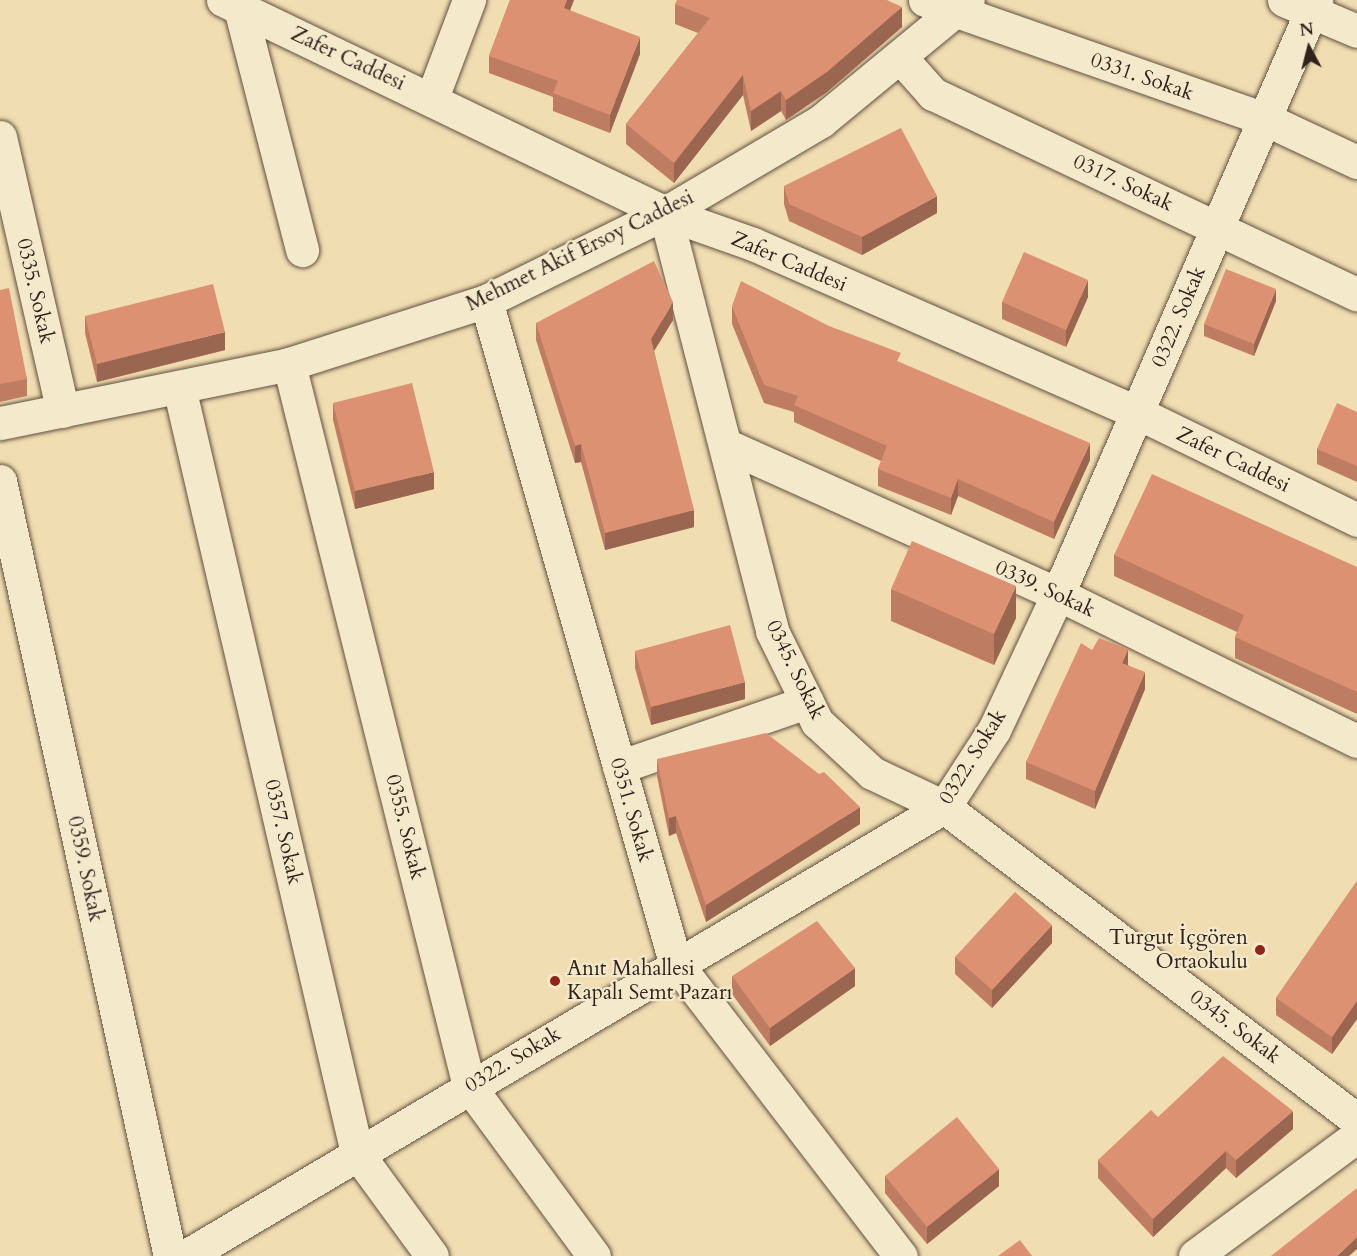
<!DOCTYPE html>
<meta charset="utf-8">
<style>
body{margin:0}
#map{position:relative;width:1357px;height:1256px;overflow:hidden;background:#f0ddb1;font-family:Cardo,serif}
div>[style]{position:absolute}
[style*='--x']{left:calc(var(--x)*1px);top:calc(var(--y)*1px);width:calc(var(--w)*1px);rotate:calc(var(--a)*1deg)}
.roads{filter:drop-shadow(0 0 2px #625141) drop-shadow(0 0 2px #625141)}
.minor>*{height:33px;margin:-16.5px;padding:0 16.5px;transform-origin:16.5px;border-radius:16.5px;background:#f5e9cc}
.wall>*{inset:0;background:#be7d63}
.shaded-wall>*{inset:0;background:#9b6650}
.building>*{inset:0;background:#dd9173}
.dots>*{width:16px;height:16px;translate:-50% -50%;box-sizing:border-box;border:3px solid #f5e9cc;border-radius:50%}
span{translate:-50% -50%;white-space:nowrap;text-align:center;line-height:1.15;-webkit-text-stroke:4.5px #f5e9cc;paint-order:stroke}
.street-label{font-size:21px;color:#32221c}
.poi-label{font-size:21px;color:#32221c}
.right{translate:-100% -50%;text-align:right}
.left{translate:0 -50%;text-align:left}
.north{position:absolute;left:1279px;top:18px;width:60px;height:60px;-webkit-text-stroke:4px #f5e9cc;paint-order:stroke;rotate:353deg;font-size:16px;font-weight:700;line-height:24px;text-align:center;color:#32221c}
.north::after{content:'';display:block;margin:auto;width:21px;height:27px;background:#32221c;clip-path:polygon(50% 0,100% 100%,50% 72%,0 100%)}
</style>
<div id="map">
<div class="roads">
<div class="minor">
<div style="--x:223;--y:0;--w:491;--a:25.7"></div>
<div style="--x:665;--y:213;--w:93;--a:19.4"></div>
<div style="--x:753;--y:244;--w:420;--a:23.7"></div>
<div style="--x:1138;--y:413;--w:244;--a:26"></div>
<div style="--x:925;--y:0;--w:360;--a:19.3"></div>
<div style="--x:1265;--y:119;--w:102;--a:25.1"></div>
<div style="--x:1284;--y:0;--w:79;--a:23"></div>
<div style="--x:240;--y:8;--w:250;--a:75.6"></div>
<div style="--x:900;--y:57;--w:50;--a:48.3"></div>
<div style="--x:933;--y:94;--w:469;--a:25.3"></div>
<div style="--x:432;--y:98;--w:105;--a:-69.3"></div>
<div style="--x:0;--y:137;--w:281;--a:77.1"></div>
<div style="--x:665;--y:213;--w:431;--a:75.6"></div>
<div style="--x:772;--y:631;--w:102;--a:63.7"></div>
<div style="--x:817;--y:722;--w:75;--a:42.8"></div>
<div style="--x:872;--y:773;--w:80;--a:25.3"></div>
<div style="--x:944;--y:807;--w:518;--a:37.16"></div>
<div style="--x:486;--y:301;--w:687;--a:74.04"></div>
<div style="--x:675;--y:962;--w:371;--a:52.5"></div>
<div style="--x:289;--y:364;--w:744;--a:76"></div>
<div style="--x:469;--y:1086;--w:211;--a:53.7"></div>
<div style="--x:179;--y:387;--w:786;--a:76.92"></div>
<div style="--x:357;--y:1153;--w:127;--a:53.9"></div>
<div style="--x:0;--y:423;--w:295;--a:-11.5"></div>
<div style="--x:289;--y:364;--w:207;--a:-17.7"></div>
<div style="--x:486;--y:301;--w:199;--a:-26.2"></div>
<div style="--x:665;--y:213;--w:181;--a:-30.5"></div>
<div style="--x:821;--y:121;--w:190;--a:-39.5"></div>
<div style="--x:728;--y:446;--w:362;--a:24.2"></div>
<div style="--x:1058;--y:594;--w:333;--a:26.2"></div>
<div style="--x:0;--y:481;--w:793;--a:77.63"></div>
<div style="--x:619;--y:767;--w:199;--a:-19.1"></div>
<div style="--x:186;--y:1256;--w:881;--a:-30.64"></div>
<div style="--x:944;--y:807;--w:92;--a:-57"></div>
<div style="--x:994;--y:730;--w:150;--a:-64.8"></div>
<div style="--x:1058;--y:594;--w:648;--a:-66.52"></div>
<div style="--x:1195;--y:1256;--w:202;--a:-36.5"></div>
</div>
</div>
<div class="wall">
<div style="clip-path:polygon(510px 0,574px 0,570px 10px,640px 54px,610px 133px,553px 111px,553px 97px,489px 73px,489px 56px)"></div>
<div style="clip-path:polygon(675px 4px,902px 27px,827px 92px,786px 120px,781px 111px,751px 131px,743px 95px,674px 183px,626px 144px,626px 124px,698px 33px,675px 24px)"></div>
<div style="clip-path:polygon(784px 186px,937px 213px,862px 255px,789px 221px,784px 204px)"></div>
<div style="clip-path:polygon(0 290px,27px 379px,27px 396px,0 402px)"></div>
<div style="clip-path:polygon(1088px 297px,1066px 347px,1002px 319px,1002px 302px)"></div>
<div style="clip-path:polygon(1276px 301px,1254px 356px,1204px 336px,1204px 324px)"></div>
<div style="clip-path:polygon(732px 306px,901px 363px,1090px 460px,1054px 539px,958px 496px,951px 515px,878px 486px,878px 469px,881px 461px,794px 422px,794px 412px,764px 403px,732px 324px)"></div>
<div style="clip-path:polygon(85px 316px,225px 350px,97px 382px,85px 333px)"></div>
<div style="clip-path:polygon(673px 320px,654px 351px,694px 527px,605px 550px,581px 462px,575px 463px,536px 340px,536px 323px)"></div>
<div style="clip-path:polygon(333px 403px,434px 489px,355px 509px,333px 420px)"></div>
<div style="clip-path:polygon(1357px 412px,1357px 482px,1317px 464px,1317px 449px)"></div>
<div style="clip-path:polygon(1114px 555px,1357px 567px,1357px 714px,1235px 658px,1235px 637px,1237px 632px,1114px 576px)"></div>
<div style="clip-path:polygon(891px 589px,1016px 618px,994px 665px,891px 621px)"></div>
<div style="clip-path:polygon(1092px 650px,1128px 665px,1145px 689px,1095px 809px,1026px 779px,1026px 762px)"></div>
<div style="clip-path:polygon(635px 651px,745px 699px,651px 725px,635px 668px)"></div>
<div style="clip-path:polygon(657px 759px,860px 824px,706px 922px,676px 833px,669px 836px,657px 776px)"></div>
<div style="clip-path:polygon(1357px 881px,1357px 1019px,1332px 1054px,1276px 1015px,1276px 998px)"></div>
<div style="clip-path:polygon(1052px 943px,992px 1008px,955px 974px,955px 957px)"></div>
<div style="clip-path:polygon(732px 976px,855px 986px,770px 1046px,732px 994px)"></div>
<div style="clip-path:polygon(1158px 1117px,1293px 1129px,1236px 1178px,1226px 1168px,1153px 1237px,1098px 1178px,1098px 1160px)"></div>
<div style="clip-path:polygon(885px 1176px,999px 1186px,927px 1244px,885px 1193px)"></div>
</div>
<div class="shaded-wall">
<div style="clip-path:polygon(567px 0,574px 0,564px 25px,564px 8px)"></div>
<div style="clip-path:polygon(902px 7px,902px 27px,827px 92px,786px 120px,786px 100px)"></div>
<div style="clip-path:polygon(640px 37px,640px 54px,610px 133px,610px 115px)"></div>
<div style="clip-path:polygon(743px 75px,743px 95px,674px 183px,674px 163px)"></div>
<div style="clip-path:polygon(781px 91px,781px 111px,751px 131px,751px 111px)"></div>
<div style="clip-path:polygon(937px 196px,937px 213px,862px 255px,862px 237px)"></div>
<div style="clip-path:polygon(1088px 280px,1088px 297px,1066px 347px,1066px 330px)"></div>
<div style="clip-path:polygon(1276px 289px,1276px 301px,1254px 356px,1254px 344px)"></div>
<div style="clip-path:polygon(673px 302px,673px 320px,651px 356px,651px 339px)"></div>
<div style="clip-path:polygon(225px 332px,225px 350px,97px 382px,97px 364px)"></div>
<div style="clip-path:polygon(1090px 443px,1090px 460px,1054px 539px,1054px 522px)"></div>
<div style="clip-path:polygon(581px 444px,581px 462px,575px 463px,575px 446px)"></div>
<div style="clip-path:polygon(434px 472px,434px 489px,355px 509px,355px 491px)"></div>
<div style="clip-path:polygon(958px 479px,958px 496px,951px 515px,951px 498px)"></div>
<div style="clip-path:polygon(694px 510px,694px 527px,605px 550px,605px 533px)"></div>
<div style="clip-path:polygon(1016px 586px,1016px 618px,994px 665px,994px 634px)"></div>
<div style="clip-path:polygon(1128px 649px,1128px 667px,1122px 663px)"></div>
<div style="clip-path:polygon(1145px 672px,1145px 689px,1095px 809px,1095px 791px)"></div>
<div style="clip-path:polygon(745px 682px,745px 699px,651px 725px,651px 707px)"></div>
<div style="clip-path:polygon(860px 807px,860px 824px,706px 922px,706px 905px)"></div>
<div style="clip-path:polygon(676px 816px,676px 833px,669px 836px,669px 818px)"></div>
<div style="clip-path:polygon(1052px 925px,1052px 943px,992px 1008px,992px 990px)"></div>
<div style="clip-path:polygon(855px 968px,855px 986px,770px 1046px,770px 1028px)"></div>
<div style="clip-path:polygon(1357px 1001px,1357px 1019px,1332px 1054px,1332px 1037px)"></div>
<div style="clip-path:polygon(1293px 1111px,1293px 1129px,1236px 1178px,1236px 1160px)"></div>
<div style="clip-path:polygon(1226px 1151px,1226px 1168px,1153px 1237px,1153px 1219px)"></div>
<div style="clip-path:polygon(999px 1169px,999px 1186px,927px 1244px,927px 1227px)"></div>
<div style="clip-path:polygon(1357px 1237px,1357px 1249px,1349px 1256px,1337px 1256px)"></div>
</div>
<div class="building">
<div style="clip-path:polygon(510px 0,567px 0,564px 8px,640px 37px,610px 115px,553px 93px,558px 81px,489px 56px)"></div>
<div style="clip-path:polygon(677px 0,887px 0,902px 7px,827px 72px,786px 100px,781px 91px,751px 111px,743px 75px,674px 163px,626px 124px,710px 18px,675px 4px)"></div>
<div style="clip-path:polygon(901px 128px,937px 196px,862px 237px,789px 204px,784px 186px)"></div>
<div style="clip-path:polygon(1024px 252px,1088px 280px,1066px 330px,1002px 302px)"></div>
<div style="clip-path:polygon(654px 261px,673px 302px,651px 339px,694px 510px,605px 533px,581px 444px,575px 446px,536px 323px)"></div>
<div style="clip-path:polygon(1226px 269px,1276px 289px,1254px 344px,1204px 324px)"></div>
<div style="clip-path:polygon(741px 281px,829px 326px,901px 353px,897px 361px,1090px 443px,1054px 522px,958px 479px,951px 498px,878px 469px,887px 446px,794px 405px,798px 396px,764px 385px,732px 306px)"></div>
<div style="clip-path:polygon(213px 284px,225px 332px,97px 364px,85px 316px)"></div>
<div style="clip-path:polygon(9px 288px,27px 379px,0 384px,0 290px)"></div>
<div style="clip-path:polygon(412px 383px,434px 472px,355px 491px,333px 403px)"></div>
<div style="clip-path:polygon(1337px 403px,1357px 412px,1357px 466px,1317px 449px)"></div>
<div style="clip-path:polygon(1152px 474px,1357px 567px,1357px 692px,1235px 637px,1244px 615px,1114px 555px)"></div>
<div style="clip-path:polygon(912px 541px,1016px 586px,994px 634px,891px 589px)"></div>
<div style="clip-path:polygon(730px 625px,745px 682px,651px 707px,635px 651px)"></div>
<div style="clip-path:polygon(1099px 638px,1128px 649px,1122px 663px,1145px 672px,1095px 791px,1026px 762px,1081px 643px,1092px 650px)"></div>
<div style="clip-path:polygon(766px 733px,819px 774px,824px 772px,860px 807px,706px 905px,676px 816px,669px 818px,657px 759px)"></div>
<div style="clip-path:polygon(1357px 881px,1357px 1001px,1332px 1037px,1276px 998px)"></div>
<div style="clip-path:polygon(1015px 892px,1052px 925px,992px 990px,955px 957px)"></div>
<div style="clip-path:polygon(817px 921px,855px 968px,770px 1028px,732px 976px)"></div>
<div style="clip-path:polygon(1223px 1056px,1293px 1111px,1236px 1160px,1226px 1151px,1153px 1219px,1098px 1160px,1151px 1110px,1158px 1117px)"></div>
<div style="clip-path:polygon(957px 1117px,999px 1169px,927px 1227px,885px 1176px)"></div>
<div style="clip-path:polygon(1357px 1188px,1357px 1237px,1337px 1256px,1271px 1256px)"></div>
<div style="clip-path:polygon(1020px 1240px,1032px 1256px,998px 1256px)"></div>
</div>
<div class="dots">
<div style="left:1260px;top:950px;background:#8f2418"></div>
<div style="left:555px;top:981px;background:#8f2418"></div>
</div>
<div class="street-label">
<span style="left:348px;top:59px;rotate:25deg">Zafer Caddesi</span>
<span style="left:1142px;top:77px;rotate:19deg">0331. Sokak</span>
<span style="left:1123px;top:183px;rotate:25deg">0317. Sokak</span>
<span style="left:580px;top:251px;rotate:-26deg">Mehmet Akif Ersoy Caddesi</span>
<span style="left:789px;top:262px;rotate:23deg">Zafer Caddesi</span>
<span style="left:35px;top:291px;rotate:77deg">0335. Sokak</span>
<span style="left:1179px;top:317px;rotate:-67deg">0322. Sokak</span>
<span style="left:1233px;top:460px;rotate:26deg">Zafer Caddesi</span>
<span style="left:1045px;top:589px;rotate:25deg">0339. Sokak</span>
<span style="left:795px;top:670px;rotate:64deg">0345. Sokak</span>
<span style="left:973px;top:757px;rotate:-58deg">0322. Sokak</span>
<span style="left:631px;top:810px;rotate:74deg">0351. Sokak</span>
<span style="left:405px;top:827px;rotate:76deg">0355. Sokak</span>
<span style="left:283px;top:832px;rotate:77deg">0357. Sokak</span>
<span style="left:85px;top:869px;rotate:78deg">0359. Sokak</span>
<span style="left:1235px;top:1027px;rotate:37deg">0345. Sokak</span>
<span style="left:513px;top:1060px;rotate:-31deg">0322. Sokak</span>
</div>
<div class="poi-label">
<span class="right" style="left:1248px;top:950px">Turgut İçgören<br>Ortaokulu</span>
<span class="left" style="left:567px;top:981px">Anıt Mahallesi<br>Kapalı Semt Pazarı</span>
</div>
<div class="north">N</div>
</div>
